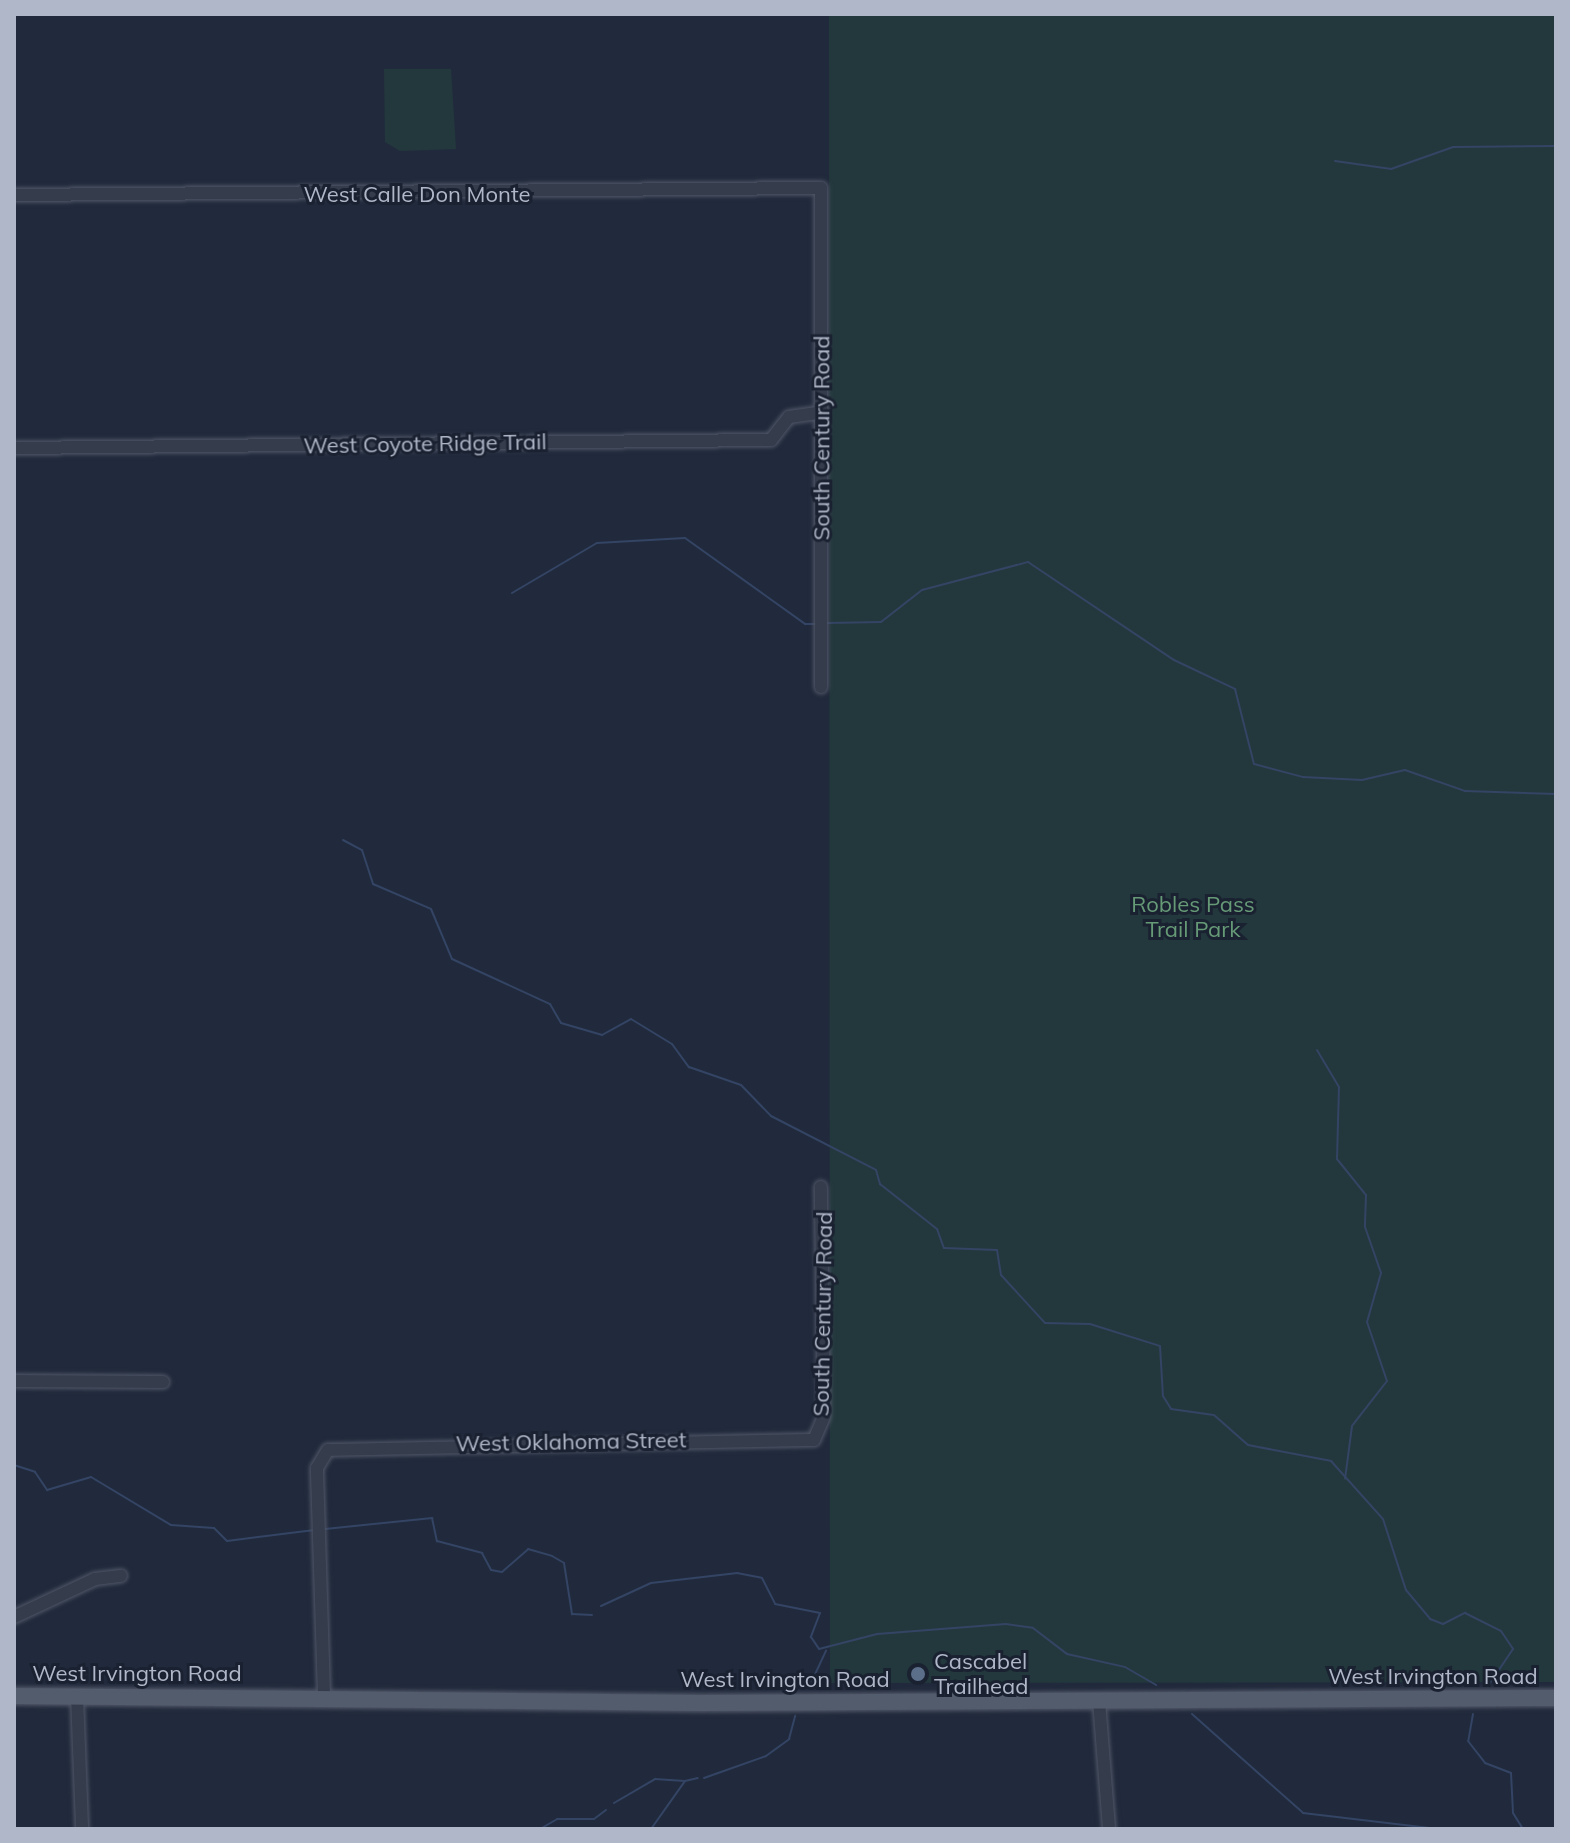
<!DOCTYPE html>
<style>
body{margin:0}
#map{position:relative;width:1570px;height:1843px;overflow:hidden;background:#212a3c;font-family:Mulish,sans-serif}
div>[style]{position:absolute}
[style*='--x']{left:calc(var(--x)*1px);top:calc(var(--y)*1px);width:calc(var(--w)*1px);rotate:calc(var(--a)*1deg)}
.green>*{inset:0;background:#23383d}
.stream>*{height:2px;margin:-1px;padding:0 1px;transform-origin:1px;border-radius:1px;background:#344464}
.roads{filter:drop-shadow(0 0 2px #505767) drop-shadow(0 0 2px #505767)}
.minor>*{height:12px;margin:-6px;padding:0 6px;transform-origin:6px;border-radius:6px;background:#353d4c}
.major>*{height:16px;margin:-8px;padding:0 8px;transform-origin:8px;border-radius:8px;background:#535c6c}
.dots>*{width:22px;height:22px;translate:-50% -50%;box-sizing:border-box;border:4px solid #1a2231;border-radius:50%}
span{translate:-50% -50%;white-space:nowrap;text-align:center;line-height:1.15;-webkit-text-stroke:6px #1a2231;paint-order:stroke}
.street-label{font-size:22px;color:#b0b7c8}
.park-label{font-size:22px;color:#669a77}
.poi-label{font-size:22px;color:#b0b7c8}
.left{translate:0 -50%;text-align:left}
.frame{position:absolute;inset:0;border:16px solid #b0b7c8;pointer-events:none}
</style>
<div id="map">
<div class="green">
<div style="clip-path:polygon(829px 14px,1556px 14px,1556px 1682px,830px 1683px)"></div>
<div style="clip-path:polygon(384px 69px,451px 69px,456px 149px,400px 151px,385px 142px)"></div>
</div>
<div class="stream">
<div style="--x:1335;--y:161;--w:57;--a:8.1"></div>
<div style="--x:1391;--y:169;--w:66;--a:-19.5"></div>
<div style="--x:1453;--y:147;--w:103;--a:-0.6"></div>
<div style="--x:512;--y:593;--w:99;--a:-30.5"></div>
<div style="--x:597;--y:543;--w:88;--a:-3.3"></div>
<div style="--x:685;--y:538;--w:148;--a:35.6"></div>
<div style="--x:805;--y:624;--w:13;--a:0"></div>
<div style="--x:828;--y:623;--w:53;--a:-1.1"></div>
<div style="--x:881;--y:622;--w:52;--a:-38"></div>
<div style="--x:922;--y:590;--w:110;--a:-14.8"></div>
<div style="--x:1028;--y:562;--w:176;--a:33.9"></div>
<div style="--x:1174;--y:660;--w:68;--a:25.4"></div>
<div style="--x:1235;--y:689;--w:77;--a:75.8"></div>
<div style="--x:1254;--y:764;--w:51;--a:14.9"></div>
<div style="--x:1303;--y:777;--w:59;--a:2.9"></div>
<div style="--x:1362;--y:780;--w:44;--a:-13.1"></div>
<div style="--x:1405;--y:770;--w:64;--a:19.3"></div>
<div style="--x:1465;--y:791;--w:91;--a:1.9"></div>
<div style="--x:343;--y:840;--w:21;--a:28"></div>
<div style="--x:362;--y:850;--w:36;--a:72"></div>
<div style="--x:373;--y:884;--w:63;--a:23.3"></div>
<div style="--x:431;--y:909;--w:54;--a:67.2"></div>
<div style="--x:452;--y:959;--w:108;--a:24.7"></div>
<div style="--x:550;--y:1004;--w:22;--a:60"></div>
<div style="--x:561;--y:1023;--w:43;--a:16.3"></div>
<div style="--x:602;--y:1035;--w:33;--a:-29"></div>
<div style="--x:631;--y:1019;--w:48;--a:31.4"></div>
<div style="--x:672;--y:1044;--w:29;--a:54"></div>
<div style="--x:689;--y:1067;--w:55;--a:19.1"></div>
<div style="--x:741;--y:1085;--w:43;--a:45.9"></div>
<div style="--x:771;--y:1116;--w:118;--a:27.2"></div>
<div style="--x:876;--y:1170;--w:15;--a:74"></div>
<div style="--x:880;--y:1184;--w:73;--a:38.3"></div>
<div style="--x:937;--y:1229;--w:20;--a:70"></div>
<div style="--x:944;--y:1248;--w:53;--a:2.2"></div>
<div style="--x:997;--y:1250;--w:25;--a:81"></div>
<div style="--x:1001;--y:1275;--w:65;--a:47.5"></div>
<div style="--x:1045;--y:1323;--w:45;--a:1.3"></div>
<div style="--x:1090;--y:1324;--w:73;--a:17.4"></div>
<div style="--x:1160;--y:1346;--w:50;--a:86.6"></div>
<div style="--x:1163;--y:1396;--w:15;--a:58"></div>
<div style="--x:1171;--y:1409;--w:43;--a:7.9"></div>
<div style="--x:1214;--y:1415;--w:45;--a:41.4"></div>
<div style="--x:1248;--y:1445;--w:85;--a:10.9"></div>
<div style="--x:1331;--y:1461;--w:78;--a:48.1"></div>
<div style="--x:1383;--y:1519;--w:75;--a:72.1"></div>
<div style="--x:1406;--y:1590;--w:38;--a:50"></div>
<div style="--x:1430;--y:1619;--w:14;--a:21"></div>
<div style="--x:1443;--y:1624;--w:25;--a:-27"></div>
<div style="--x:1465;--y:1613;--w:40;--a:26.6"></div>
<div style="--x:1501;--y:1631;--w:22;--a:56"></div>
<div style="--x:1513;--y:1649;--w:45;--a:124"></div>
<div style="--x:1317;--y:1050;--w:43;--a:59.3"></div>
<div style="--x:1339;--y:1087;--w:72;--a:91.6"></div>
<div style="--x:1337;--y:1159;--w:46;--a:51.1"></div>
<div style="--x:1366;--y:1195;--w:32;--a:92"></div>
<div style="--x:1365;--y:1227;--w:49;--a:70.8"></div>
<div style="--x:1381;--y:1273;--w:51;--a:105.9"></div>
<div style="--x:1367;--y:1322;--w:62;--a:71.3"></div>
<div style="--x:1387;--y:1381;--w:57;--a:127.9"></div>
<div style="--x:1352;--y:1426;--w:53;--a:97.5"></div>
<div style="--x:14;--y:1465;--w:22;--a:18"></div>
<div style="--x:35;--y:1472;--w:22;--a:56"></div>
<div style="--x:47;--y:1490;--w:46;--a:-16.5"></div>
<div style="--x:91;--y:1477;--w:93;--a:31"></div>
<div style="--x:171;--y:1525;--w:43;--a:4"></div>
<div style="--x:214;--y:1528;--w:18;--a:45"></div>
<div style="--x:227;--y:1541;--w:88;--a:-7.2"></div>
<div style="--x:325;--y:1529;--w:108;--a:-5.9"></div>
<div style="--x:432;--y:1518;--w:24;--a:78"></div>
<div style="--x:437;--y:1541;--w:47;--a:14.9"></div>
<div style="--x:482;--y:1553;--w:19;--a:62"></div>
<div style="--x:491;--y:1570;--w:11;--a:10"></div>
<div style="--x:502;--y:1572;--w:35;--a:-41"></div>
<div style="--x:528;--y:1549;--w:25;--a:16"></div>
<div style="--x:552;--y:1556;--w:14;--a:30"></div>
<div style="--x:564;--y:1563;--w:52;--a:81.1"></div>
<div style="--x:572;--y:1614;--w:20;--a:3"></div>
<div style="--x:601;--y:1606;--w:55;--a:-24.7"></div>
<div style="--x:651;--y:1583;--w:87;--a:-6.6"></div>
<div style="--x:737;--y:1573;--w:25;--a:11"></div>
<div style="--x:762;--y:1578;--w:29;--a:63"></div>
<div style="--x:775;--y:1604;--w:46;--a:11.3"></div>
<div style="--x:820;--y:1613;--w:26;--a:111"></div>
<div style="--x:811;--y:1637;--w:14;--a:56"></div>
<div style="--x:819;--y:1649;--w:60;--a:-14.5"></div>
<div style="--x:877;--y:1634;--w:129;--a:-4.4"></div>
<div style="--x:1006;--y:1624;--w:27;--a:8"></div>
<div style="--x:1033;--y:1628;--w:43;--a:37.4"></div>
<div style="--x:1067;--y:1654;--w:59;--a:12.6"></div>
<div style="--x:1125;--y:1667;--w:36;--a:30"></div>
<div style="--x:810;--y:1685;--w:38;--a:-65"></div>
<div style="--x:1192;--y:1714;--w:149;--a:41.7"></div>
<div style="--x:1303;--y:1813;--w:136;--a:6.8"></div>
<div style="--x:1473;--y:1714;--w:27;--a:100"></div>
<div style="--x:1468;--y:1741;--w:28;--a:52"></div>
<div style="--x:1485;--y:1763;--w:28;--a:21"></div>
<div style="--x:1511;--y:1773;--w:40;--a:87.1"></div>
<div style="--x:1513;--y:1813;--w:19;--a:58"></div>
<div style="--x:704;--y:1778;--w:66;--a:-19.5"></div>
<div style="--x:766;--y:1756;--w:29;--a:-36"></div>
<div style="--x:789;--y:1739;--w:24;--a:-75"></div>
<div style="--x:614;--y:1803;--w:48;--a:-30.3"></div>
<div style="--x:655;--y:1779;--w:30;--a:4"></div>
<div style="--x:540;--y:1829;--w:20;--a:-30"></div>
<div style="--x:557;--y:1819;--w:37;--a:0"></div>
<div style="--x:594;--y:1819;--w:15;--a:-37"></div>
<div style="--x:651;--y:1829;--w:59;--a:-54.7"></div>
<div style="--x:685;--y:1781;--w:13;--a:-13"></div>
</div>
<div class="roads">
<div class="minor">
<div style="--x:14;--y:195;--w:807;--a:-0.5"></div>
<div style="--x:821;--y:188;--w:499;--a:90"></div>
<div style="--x:14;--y:448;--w:757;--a:-0.61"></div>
<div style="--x:771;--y:440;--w:29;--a:-52"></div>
<div style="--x:789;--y:417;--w:34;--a:-8"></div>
<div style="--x:14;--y:1381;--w:149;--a:0.4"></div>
<div style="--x:14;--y:1617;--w:89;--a:-25.1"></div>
<div style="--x:95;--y:1579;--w:26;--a:-7"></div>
<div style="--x:324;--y:1695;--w:227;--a:-91.8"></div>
<div style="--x:317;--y:1468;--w:21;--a:-59"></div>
<div style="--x:328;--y:1450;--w:486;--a:-1.2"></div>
<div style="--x:814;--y:1440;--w:26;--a:-67"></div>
<div style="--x:824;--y:1416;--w:229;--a:-90.8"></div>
<div style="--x:77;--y:1696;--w:133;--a:87.8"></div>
<div style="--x:1099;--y:1701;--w:128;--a:85.5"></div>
</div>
<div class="major">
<div style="--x:14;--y:1696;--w:687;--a:0.58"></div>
<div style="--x:701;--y:1703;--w:855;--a:-0.34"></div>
</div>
</div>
<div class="dots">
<div style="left:918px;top:1674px;background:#5c6f8a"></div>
</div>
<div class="street-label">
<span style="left:417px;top:195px">West Calle Don Monte</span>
<span style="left:822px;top:438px;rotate:-90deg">South Century Road</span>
<span style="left:425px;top:444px;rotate:-1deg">West Coyote Ridge Trail</span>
<span style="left:823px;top:1314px;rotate:-89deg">South Century Road</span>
<span style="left:571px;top:1442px;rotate:-1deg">West Oklahoma Street</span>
<span style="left:137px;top:1674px">West Irvington Road</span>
<span style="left:1433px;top:1677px">West Irvington Road</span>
<span style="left:785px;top:1680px">West Irvington Road</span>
</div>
<div class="park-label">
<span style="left:1193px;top:917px">Robles Pass<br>Trail Park</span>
</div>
<div class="poi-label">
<span class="left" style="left:934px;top:1674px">Cascabel<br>Trailhead</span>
</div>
<div class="frame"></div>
</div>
